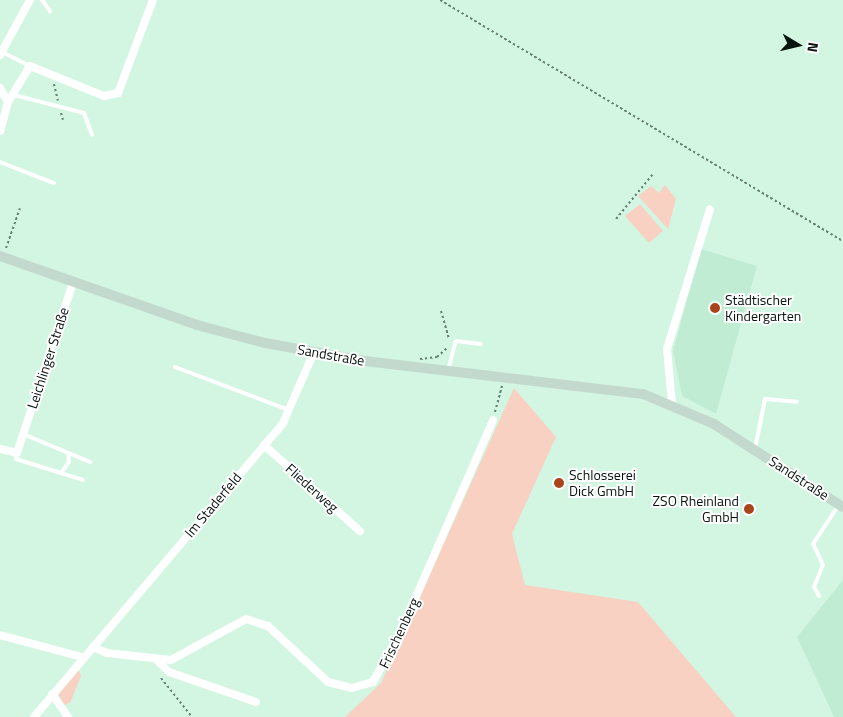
<!DOCTYPE html>
<meta charset="utf-8">
<style>
body{margin:0}
#map{position:relative;width:843px;height:717px;overflow:hidden;background:#d3f6e2;font-family:"Titillium Web",sans-serif}
div>[style]{position:absolute}
[style*='--x']{left:calc(var(--x)*1px);top:calc(var(--y)*1px);width:calc(var(--w)*1px);rotate:calc(var(--a)*1deg)}
.built>*{inset:0;background:#c1ecd4}
.green>*{inset:0;background:#f9d1c3}
.path>*{height:2px;margin-top:-1px;transform-origin:0;background:repeating-linear-gradient(90deg,#687f73 0 2.5px,transparent 0 5px)}
.lane>*{height:4px;margin:-2px;padding:0 2px;transform-origin:2px;border-radius:2px;background:#fff}
.street>*{height:8px;margin:-4px;padding:0 4px;transform-origin:4px;border-radius:4px;background:#fff}
.secondary>*{height:10px;margin:-5px;padding:0 5px;transform-origin:5px;border-radius:5px;background:#c4d9ce}
.dots>*{width:14px;height:14px;translate:-50% -50%;box-sizing:border-box;border:2px solid #fff;border-radius:50%}
span{translate:-50% -50%;white-space:nowrap;text-align:center;line-height:1.15;-webkit-text-stroke:4px #fff;paint-order:stroke}
.poi-label{font-size:14px;color:#07130d}
.left{translate:0 -50%;text-align:left}
.right{translate:-100% -50%;text-align:right}
.street-label{font-size:14px;color:#07130d}
.north{position:absolute;left:773px;top:20px;width:50px;height:50px;-webkit-text-stroke:4px #fff;paint-order:stroke;rotate:99deg;font-size:14px;font-weight:700;line-height:20px;text-align:center;color:#07130d}
.north::after{content:'';display:block;margin:auto;width:18px;height:22px;background:#07130d;clip-path:polygon(50% 0,100% 100%,50% 72%,0 100%)}
</style>
<div id="map">
<div class="built">
<div style="clip-path:polygon(701px 249px,757px 266px,716px 414px,682px 396px,673px 351px)"></div>
<div style="clip-path:polygon(843px 580px,843px 717px,834px 717px,797px 637px)"></div>
</div>
<div class="green">
<div style="clip-path:polygon(665px 185px,676px 199px,668px 229px,638px 196px,651px 186px,659px 193px)"></div>
<div style="clip-path:polygon(640px 204px,663px 231px,649px 243px,625px 216px)"></div>
<div style="clip-path:polygon(514px 388px,556px 437px,512px 534px,525px 585px,638px 602px,736px 717px,345px 717px,381px 683px)"></div>
<div style="clip-path:polygon(77px 667px,81px 676px,70px 703px,64px 705px,57px 692px)"></div>
</div>
<div class="path">
<div style="--x:440;--y:0;--w:470;--a:30.9"></div>
<div style="--x:54;--y:84;--w:17;--a:77"></div>
<div style="--x:61;--y:113;--w:7;--a:74"></div>
<div style="--x:616;--y:219;--w:58;--a:-50.6"></div>
<div style="--x:6;--y:248;--w:42;--a:-70.7"></div>
<div style="--x:441;--y:311;--w:29;--a:74"></div>
<div style="--x:420;--y:359;--w:17;--a:-7"></div>
<div style="--x:437;--y:357;--w:13;--a:-42"></div>
<div style="--x:495;--y:412;--w:27;--a:-75"></div>
<div style="--x:161;--y:678;--w:50;--a:51.5"></div>
</div>
<div class="lane">
<div style="--x:42;--y:0;--w:14;--a:54"></div>
<div style="--x:2;--y:52;--w:31;--a:27"></div>
<div style="--x:14;--y:95;--w:72;--a:14.4"></div>
<div style="--x:84;--y:113;--w:23;--a:70"></div>
<div style="--x:0;--y:162;--w:58;--a:21.3"></div>
<div style="--x:175;--y:367;--w:122;--a:20.7"></div>
<div style="--x:448;--y:370;--w:30;--a:-75"></div>
<div style="--x:456;--y:341;--w:25;--a:7"></div>
<div style="--x:23;--y:434;--w:73;--a:22.7"></div>
<div style="--x:755;--y:449;--w:51;--a:-78.7"></div>
<div style="--x:765;--y:399;--w:32;--a:5"></div>
<div style="--x:17;--y:453;--w:6;--a:99"></div>
<div style="--x:16;--y:459;--w:70;--a:17.4"></div>
<div style="--x:61;--y:473;--w:14;--a:-54"></div>
<div style="--x:69;--y:462;--w:9;--a:-96"></div>
<div style="--x:819;--y:596;--w:10;--a:-119"></div>
<div style="--x:814;--y:587;--w:24;--a:-68"></div>
<div style="--x:823;--y:565;--w:23;--a:-115"></div>
<div style="--x:813;--y:544;--w:45;--a:-56.7"></div>
</div>
<div class="street">
<div style="--x:0;--y:55;--w:63;--a:-61.4"></div>
<div style="--x:0;--y:88;--w:16;--a:60"></div>
<div style="--x:8;--y:102;--w:30;--a:105"></div>
<div style="--x:8;--y:102;--w:42;--a:-58.6"></div>
<div style="--x:30;--y:66;--w:80;--a:22.1"></div>
<div style="--x:104;--y:96;--w:14;--a:-12"></div>
<div style="--x:118;--y:93;--w:99;--a:-69.4"></div>
<div style="--x:672;--y:404;--w:55;--a:-95.2"></div>
<div style="--x:667;--y:349;--w:146;--a:-72.9"></div>
<div style="--x:264;--y:445;--w:129;--a:41.9"></div>
<div style="--x:0;--y:449;--w:17;--a:13"></div>
<div style="--x:17;--y:453;--w:179;--a:-71.8"></div>
<div style="--x:0;--y:635;--w:85;--a:15"></div>
<div style="--x:93;--y:647;--w:15;--a:23"></div>
<div style="--x:107;--y:653;--w:64;--a:6.2"></div>
<div style="--x:171;--y:660;--w:85;--a:-28.7"></div>
<div style="--x:246;--y:619;--w:23;--a:18"></div>
<div style="--x:268;--y:626;--w:82;--a:43"></div>
<div style="--x:328;--y:682;--w:25;--a:14"></div>
<div style="--x:352;--y:688;--w:22;--a:-16"></div>
<div style="--x:373;--y:682;--w:58;--a:-61.2"></div>
<div style="--x:401;--y:631;--w:230;--a:-66.4"></div>
<div style="--x:156;--y:659;--w:18;--a:45"></div>
<div style="--x:169;--y:672;--w:92;--a:19"></div>
<div style="--x:52;--y:694;--w:28;--a:55"></div>
<div style="--x:34;--y:717;--w:385;--a:-49.7"></div>
<div style="--x:283;--y:423;--w:77;--a:-66.4"></div>
</div>
<div class="secondary">
<div style="--x:0;--y:256;--w:209;--a:19.3"></div>
<div style="--x:197;--y:325;--w:70;--a:14.8"></div>
<div style="--x:265;--y:343;--w:102;--a:10.2"></div>
<div style="--x:365;--y:361;--w:280;--a:6.8"></div>
<div style="--x:643;--y:394;--w:77;--a:22.9"></div>
<div style="--x:714;--y:424;--w:153;--a:32.8"></div>
</div>
<div class="dots">
<div style="left:715px;top:308px;background:#aa441a"></div>
<div style="left:559px;top:483px;background:#aa441a"></div>
<div style="left:749px;top:509px;background:#aa441a"></div>
</div>
<div class="poi-label">
<span class="left" style="left:725px;top:308px">Städtischer<br>Kindergarten</span>
<span class="left" style="left:569px;top:483px">Schlosserei<br>Dick GmbH</span>
<span class="right" style="left:739px;top:509px">ZSO Rheinland<br>GmbH</span>
</div>
<div class="street-label">
<span style="left:331px;top:355px;rotate:10deg">Sandstraße</span>
<span style="left:48px;top:358px;rotate:-72deg">Leichlinger Straße</span>
<span style="left:799px;top:478px;rotate:33deg">Sandstraße</span>
<span style="left:312px;top:488px;rotate:42deg">Fliederweg</span>
<span style="left:213px;top:505px;rotate:-50deg">Im Staderfeld</span>
<span style="left:399px;top:633px;rotate:-65deg">Frischenberg</span>
</div>
<div class="north">N</div>
</div>
